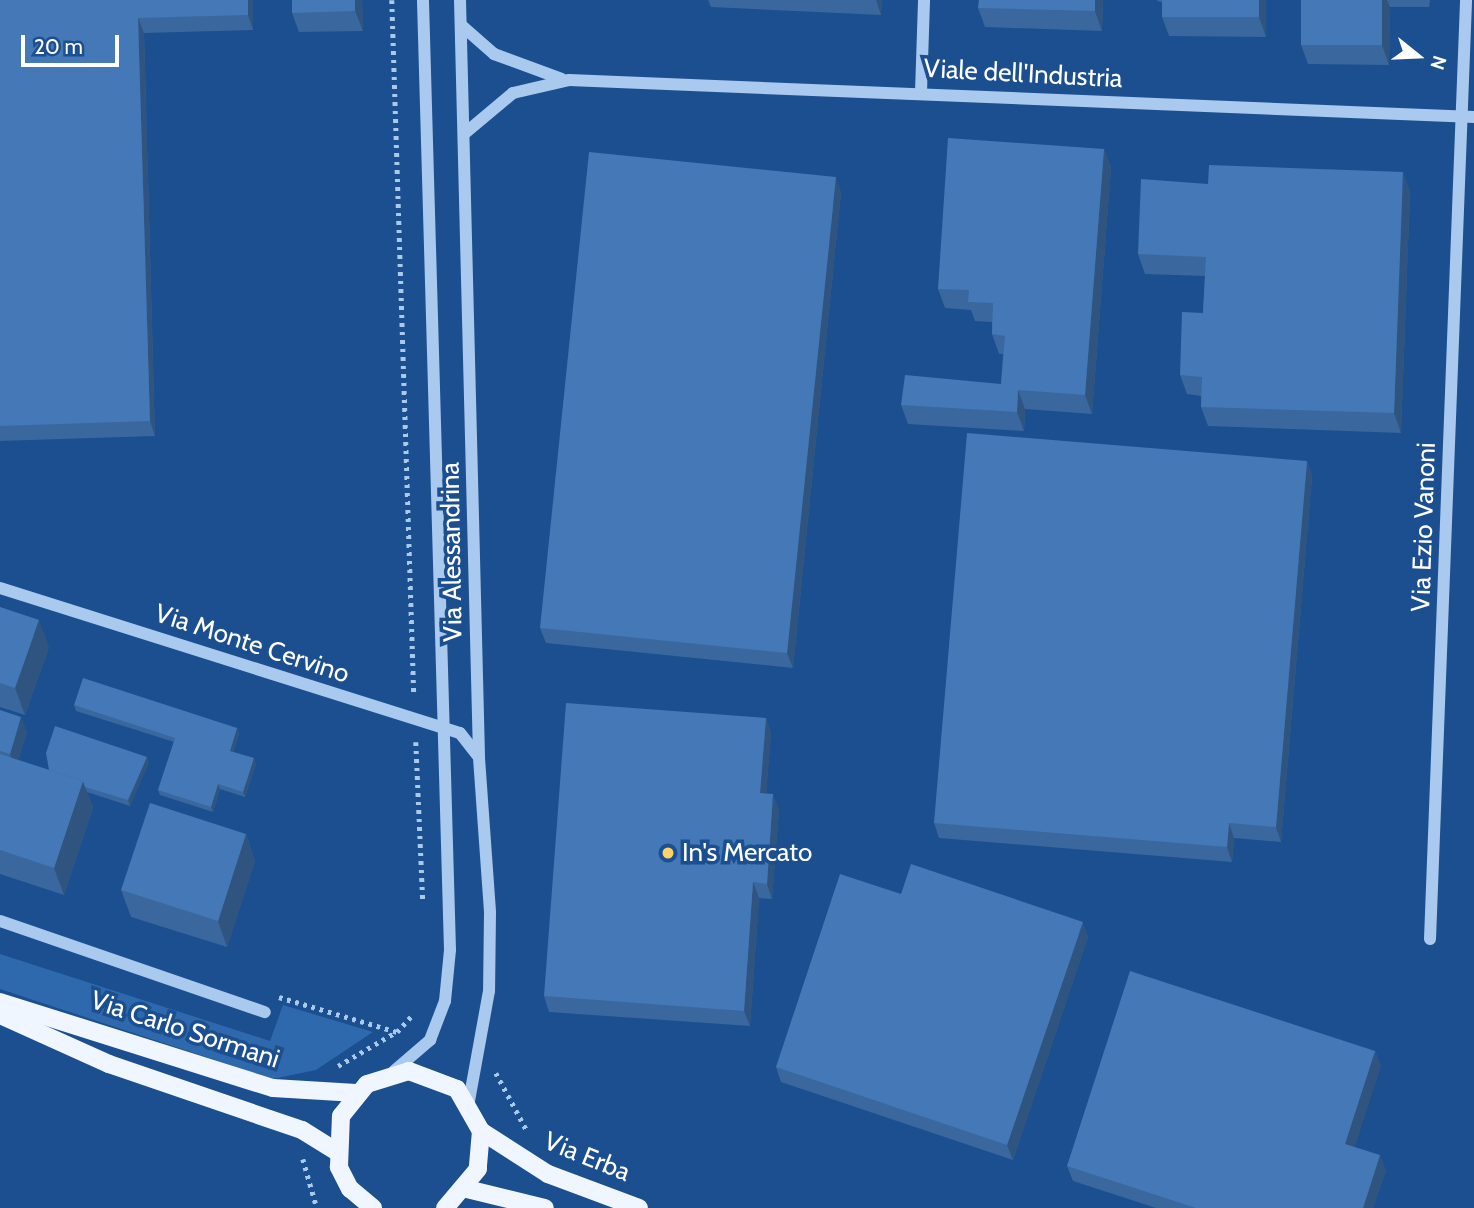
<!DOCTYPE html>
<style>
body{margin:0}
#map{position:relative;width:1474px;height:1208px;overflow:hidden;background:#1b4f8f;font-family:Cabin,sans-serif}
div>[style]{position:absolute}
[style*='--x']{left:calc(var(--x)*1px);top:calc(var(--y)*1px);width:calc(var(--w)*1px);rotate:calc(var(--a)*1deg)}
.green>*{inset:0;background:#2e69ad}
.path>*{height:4.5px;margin-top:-2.25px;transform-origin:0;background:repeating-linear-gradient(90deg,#a9c9ee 0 3.5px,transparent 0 8.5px)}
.minor>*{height:12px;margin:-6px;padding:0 6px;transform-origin:6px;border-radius:6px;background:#a9c9ee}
.major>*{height:18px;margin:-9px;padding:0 9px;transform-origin:9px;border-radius:9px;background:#f0f6ff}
.wall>*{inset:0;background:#3a679d}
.shaded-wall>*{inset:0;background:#305480}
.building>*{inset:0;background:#4478b7}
.dots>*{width:19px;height:19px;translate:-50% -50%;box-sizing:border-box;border:4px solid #1b4f8f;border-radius:50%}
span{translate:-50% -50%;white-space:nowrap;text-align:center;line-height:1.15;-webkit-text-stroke:7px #1b4f8f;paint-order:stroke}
.street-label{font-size:26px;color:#fff}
.poi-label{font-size:26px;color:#fff}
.left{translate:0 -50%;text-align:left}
.north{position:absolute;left:1383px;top:21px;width:70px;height:70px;-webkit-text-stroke:5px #1b4f8f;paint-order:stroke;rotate:108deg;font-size:19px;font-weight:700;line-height:28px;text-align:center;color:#fff}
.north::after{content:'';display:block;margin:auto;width:24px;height:32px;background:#fff;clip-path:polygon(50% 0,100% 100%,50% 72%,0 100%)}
.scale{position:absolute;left:21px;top:35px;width:98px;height:32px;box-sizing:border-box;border:4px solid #fff;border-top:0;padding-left:9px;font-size:21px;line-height:24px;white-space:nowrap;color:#fff;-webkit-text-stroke:5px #1b4f8f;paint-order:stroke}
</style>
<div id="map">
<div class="green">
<div style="clip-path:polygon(0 954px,270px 1041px,283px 1005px,373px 1032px,316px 1070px,273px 1079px,0 989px)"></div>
</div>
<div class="path">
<div style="--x:392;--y:0;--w:695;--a:88.19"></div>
<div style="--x:416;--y:742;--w:159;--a:87.5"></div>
<div style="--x:279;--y:997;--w:123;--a:16.5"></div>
<div style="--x:397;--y:1032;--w:25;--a:-48"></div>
<div style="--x:338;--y:1066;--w:67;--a:-30.4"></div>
<div style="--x:496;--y:1073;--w:64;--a:61.8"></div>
<div style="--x:303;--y:1159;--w:51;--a:74.1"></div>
</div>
<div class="minor">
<div style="--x:460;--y:0;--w:758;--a:88.56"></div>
<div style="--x:479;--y:758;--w:155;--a:85.9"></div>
<div style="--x:490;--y:913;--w:78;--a:90.7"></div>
<div style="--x:489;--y:991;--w:112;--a:100.3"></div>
<div style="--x:461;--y:25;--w:44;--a:41.3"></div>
<div style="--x:494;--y:54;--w:72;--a:20.2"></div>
<div style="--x:921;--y:92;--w:92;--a:-88.1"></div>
<div style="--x:464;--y:134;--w:64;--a:-39.9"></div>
<div style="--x:513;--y:93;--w:57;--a:-13.1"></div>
<div style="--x:569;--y:80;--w:906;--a:2.34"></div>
<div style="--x:0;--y:588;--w:482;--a:17.5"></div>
<div style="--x:460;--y:733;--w:28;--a:52"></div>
<div style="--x:0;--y:921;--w:280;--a:19"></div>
<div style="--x:1430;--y:939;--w:940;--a:-87.8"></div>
<div style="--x:394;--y:1071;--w:48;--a:-40.7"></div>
<div style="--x:430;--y:1040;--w:42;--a:-69"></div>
<div style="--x:445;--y:1001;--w:51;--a:-84.4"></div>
<div style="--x:450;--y:950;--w:950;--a:-91.63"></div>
</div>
<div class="major">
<div style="--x:0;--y:1002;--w:286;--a:17.5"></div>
<div style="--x:273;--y:1088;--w:83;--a:3.4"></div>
<div style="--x:0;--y:1015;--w:120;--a:24.2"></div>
<div style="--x:109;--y:1064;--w:204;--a:18.9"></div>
<div style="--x:302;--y:1130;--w:40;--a:32"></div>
<div style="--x:481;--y:1131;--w:80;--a:32.7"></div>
<div style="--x:548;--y:1174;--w:97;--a:20.5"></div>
<div style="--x:467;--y:1189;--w:80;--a:13.7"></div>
<div style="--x:373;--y:1208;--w:30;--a:-140"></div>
<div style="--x:350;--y:1189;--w:25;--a:-117"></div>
<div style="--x:339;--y:1167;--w:51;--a:-87.8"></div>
<div style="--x:341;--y:1116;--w:41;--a:-50.9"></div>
<div style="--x:367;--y:1084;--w:44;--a:-17.2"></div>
<div style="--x:409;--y:1071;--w:51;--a:20.6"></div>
<div style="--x:457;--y:1089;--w:48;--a:60.3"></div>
<div style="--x:481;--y:1131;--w:38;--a:95"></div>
<div style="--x:478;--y:1169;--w:51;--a:130.2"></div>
</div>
<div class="wall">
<div style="clip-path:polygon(0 0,253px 0,253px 30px,144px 33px,155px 436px,0 441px)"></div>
<div style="clip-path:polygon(362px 0,363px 31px,299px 32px,292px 13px)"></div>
<div style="clip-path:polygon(708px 0,882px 0,881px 15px,711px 7px)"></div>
<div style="clip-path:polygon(979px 0,1103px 0,1102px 31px,985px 27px,978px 8px)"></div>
<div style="clip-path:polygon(1157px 0,1266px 0,1266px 37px,1169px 36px,1162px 17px,1162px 2px,1157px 1px)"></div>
<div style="clip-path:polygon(1301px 0,1430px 0,1429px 7px,1390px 7px,1389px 65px,1308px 64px,1301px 45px)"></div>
<div style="clip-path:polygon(1104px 149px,1111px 168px,1092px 414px,1025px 409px,1024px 431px,908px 424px,901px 405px,1001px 384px,1003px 354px,999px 354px,992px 334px,992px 322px,975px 321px,971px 310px,945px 308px,938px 289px)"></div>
<div style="clip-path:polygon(1208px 184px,1410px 191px,1401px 433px,1208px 426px,1201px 407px,1201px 396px,1187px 394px,1180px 375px,1203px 313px,1205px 276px,1145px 274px,1138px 254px)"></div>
<div style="clip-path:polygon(841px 192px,793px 668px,546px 643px,540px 628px)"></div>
<div style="clip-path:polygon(1307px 461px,1312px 476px,1281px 842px,1234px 838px,1232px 862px,939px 838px,934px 823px)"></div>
<div style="clip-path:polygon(0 607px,49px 647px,25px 715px,0 707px)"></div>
<div style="clip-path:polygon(74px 705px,237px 728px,239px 734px,233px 752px,256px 764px,245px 797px,220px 789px,213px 812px,160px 795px,158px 790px,174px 742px,76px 711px)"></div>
<div style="clip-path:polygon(0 710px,27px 732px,18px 760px,49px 770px,149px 762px,130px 806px,87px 792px,93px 808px,64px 895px,0 874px)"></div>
<div style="clip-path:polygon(766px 718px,771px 733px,766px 793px,779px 809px,772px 899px,759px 898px,750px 1026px,549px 1012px,544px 996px)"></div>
<div style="clip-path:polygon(246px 834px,255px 861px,227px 947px,131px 917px,121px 890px)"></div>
<div style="clip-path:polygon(901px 894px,1088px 937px,1013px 1160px,781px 1082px,776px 1067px)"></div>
<div style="clip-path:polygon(1375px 1051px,1381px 1066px,1354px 1147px,1386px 1170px,1373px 1208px,1156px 1208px,1073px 1181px,1067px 1166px)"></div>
</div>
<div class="shaded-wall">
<div style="clip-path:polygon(248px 0,253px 0,253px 30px,248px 15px)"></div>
<div style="clip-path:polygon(355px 0,362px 0,363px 31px,355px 11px)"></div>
<div style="clip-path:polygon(876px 0,882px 0,881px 15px)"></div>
<div style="clip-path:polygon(1095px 0,1103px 0,1102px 31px,1095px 11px)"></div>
<div style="clip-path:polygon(1259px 0,1266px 0,1266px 37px,1259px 17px)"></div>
<div style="clip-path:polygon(1382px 0,1387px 0,1390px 7px,1389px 65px,1382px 45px)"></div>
<div style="clip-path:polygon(138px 18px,144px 33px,155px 436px,150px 421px)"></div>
<div style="clip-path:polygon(1104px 149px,1111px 168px,1092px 414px,1085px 395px)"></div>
<div style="clip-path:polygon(1403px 172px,1410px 191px,1401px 433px,1394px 413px)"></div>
<div style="clip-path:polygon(836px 177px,841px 192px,793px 668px,787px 653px)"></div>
<div style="clip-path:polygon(1018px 390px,1025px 409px,1024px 431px,1017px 412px)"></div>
<div style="clip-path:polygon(1307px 461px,1312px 476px,1281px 842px,1276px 827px)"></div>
<div style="clip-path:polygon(39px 620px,49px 647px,25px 715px,15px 688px)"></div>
<div style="clip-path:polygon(21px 717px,27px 732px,16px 769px,10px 754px)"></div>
<div style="clip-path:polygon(766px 718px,771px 733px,765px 808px,760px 793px)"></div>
<div style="clip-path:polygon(237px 728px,239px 734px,231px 756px,230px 751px)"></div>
<div style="clip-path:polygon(147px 757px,149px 762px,130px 806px,128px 800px)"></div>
<div style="clip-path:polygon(254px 758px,256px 764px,245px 797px,243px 792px)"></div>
<div style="clip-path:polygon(83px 781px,93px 808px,64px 895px,54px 868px)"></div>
<div style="clip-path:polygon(218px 784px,220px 789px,213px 812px,211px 807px)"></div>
<div style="clip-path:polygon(773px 794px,779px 809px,772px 899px,767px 884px)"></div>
<div style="clip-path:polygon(1229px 823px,1234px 838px,1232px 862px,1227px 847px)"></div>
<div style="clip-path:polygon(246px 834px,255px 861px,227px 947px,218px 921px)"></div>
<div style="clip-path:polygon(753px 882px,759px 898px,750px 1026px,744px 1011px)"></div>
<div style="clip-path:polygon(1083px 922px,1088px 937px,1013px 1160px,1007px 1145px)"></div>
<div style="clip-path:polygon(1375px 1051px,1381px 1066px,1351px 1159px,1345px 1144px)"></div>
<div style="clip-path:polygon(1380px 1155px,1386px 1170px,1373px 1208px,1363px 1208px)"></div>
</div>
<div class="building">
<div style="clip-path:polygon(0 0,248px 0,248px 15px,138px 18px,150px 421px,0 426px)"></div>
<div style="clip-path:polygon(292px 0,355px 0,355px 11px,292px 13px)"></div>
<div style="clip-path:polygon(979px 0,1095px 0,1095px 11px,978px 8px)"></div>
<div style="clip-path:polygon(1162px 0,1259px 0,1259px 17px,1162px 17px)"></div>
<div style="clip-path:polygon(1301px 0,1382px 0,1382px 45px,1301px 45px)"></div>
<div style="clip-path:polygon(948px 138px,1104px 149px,1085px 395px,1018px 390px,1017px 412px,901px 405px,905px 375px,1001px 384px,1005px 336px,992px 334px,993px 303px,968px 302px,969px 290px,938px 289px)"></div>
<div style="clip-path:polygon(589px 152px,836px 177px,787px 653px,540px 628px)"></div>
<div style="clip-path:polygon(1209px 165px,1403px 172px,1394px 413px,1201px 407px,1202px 377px,1180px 375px,1182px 312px,1203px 313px,1206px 257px,1138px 254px,1141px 179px,1208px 184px)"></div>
<div style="clip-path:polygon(967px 433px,1307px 461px,1276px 827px,1229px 823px,1227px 847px,934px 823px)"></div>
<div style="clip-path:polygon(0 607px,39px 620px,15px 688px,0 683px)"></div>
<div style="clip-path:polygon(83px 678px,237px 728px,230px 751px,254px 758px,243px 792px,218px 784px,211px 807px,158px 790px,175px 738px,74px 705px)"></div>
<div style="clip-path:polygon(566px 703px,766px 718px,760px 793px,773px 794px,767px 884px,753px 882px,744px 1011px,544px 996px)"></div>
<div style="clip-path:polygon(0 710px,21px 717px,10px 754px,0 751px)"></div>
<div style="clip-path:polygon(55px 726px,147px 757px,128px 800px,85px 787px,83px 781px,49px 770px,46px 753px)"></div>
<div style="clip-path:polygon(0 754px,83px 781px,54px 868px,0 850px)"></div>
<div style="clip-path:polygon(150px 803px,246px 834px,218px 921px,121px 890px)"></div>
<div style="clip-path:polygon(911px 864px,1083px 922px,1007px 1145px,776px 1067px,840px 874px,901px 894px)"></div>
<div style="clip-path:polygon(1130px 971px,1375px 1051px,1345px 1144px,1380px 1155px,1363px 1208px,1196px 1208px,1067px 1166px)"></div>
</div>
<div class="dots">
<div style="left:668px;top:853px;background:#ffd166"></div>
</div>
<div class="street-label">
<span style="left:1023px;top:74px;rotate:3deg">Viale dell'Industria</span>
<span style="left:1424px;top:527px;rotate:-88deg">Via Ezio Vanoni</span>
<span style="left:452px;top:552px;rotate:-91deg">Via Alessandrina</span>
<span style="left:252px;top:644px;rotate:18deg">Via Monte Cervino</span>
<span style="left:185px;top:1030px;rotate:18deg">Via Carlo Sormani</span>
<span style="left:587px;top:1157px;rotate:22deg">Via Erba</span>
</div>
<div class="poi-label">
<span class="left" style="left:682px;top:853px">In's Mercato</span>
</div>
<div class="north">N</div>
<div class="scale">20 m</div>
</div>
